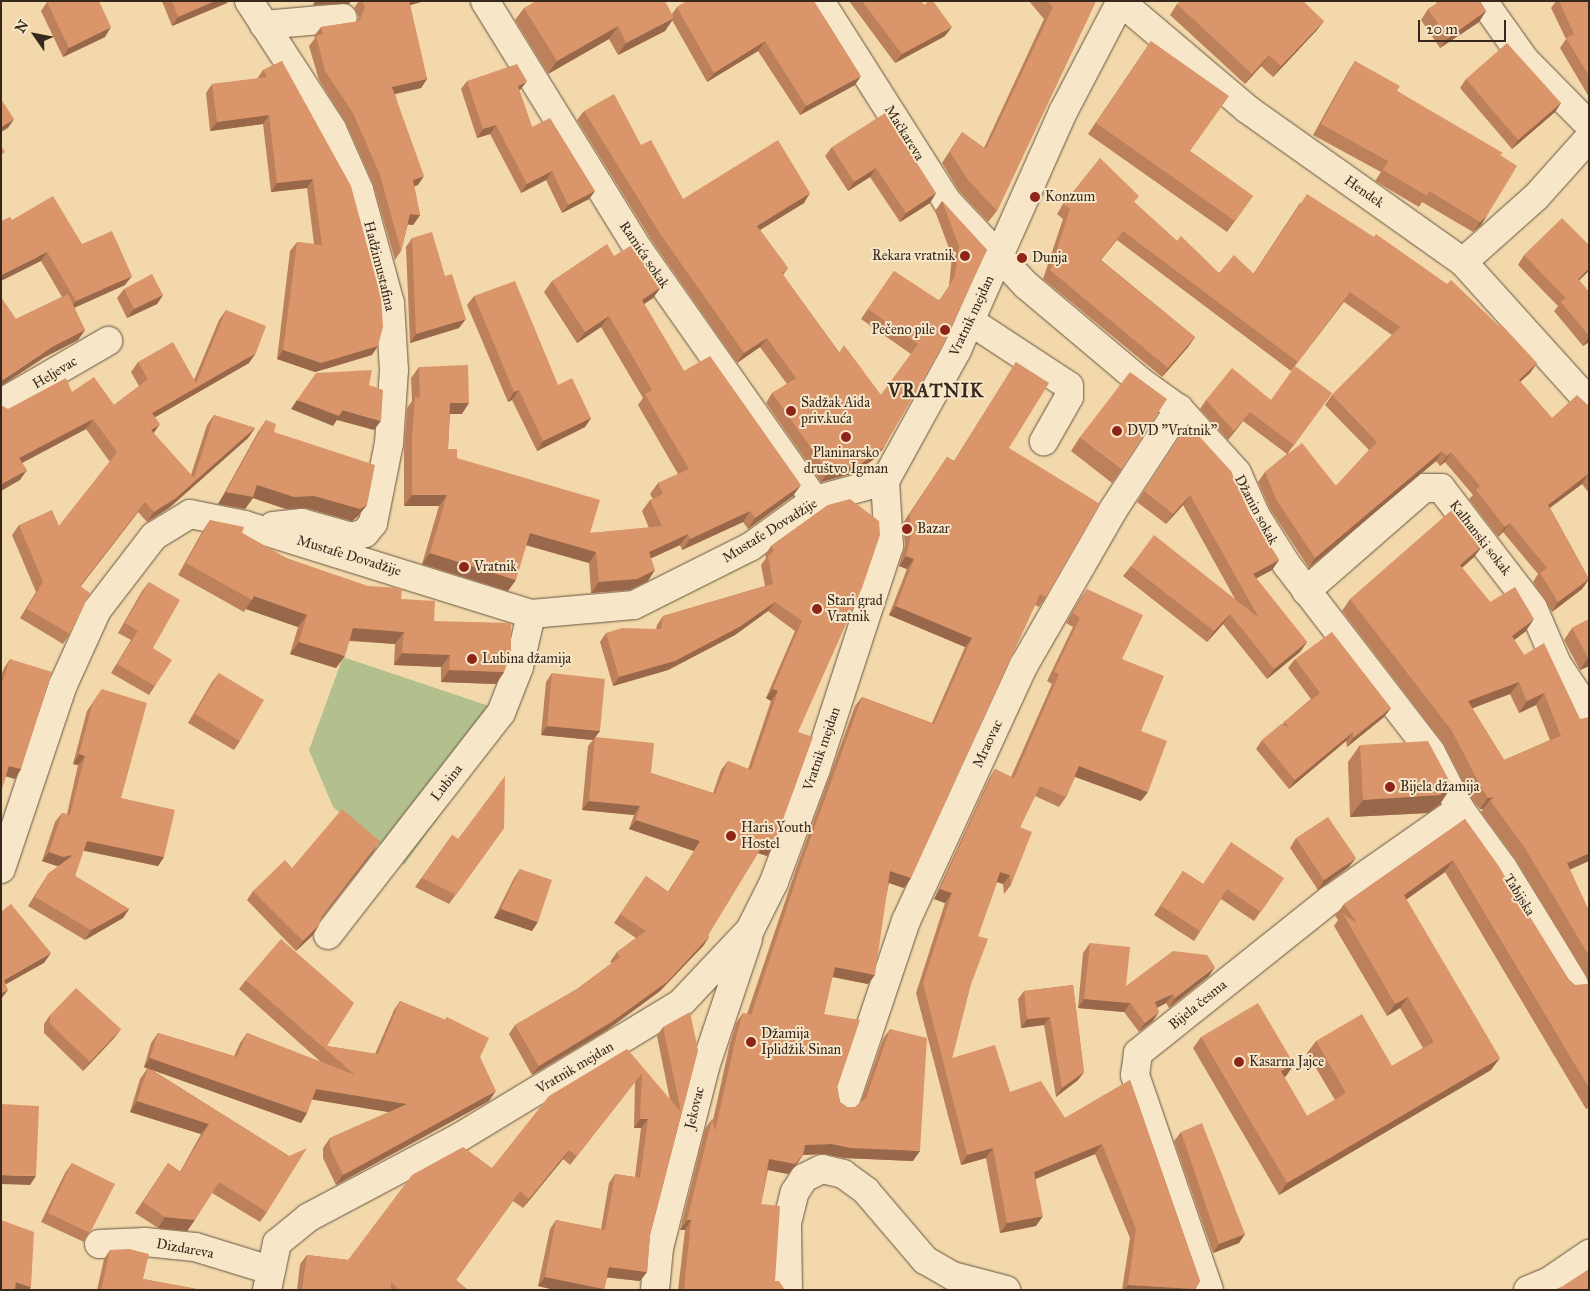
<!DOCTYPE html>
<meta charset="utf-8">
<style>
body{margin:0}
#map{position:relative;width:1590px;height:1291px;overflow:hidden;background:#f2d8ab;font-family:"IM FELL Great Primer",serif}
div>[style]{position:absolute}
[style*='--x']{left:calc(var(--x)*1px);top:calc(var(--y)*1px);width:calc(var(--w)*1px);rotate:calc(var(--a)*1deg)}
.green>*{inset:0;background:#b3c08e}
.roads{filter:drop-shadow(0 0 1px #665440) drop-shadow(0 0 1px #665440)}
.minor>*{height:28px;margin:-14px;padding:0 14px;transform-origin:14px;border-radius:14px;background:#f7e6c8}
.wall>*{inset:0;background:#bc805b}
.shaded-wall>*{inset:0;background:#99684a}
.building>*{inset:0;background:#db956a}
.dots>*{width:14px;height:14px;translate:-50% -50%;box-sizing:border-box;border:2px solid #f7e6c8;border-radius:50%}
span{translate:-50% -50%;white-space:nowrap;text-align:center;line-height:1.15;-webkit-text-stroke:4px #f7e6c8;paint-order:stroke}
.street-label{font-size:14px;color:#37281d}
.poi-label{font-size:14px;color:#37281d}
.left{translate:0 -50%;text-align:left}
.right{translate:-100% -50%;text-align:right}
.district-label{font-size:19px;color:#37281d;font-weight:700;letter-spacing:1px}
.frame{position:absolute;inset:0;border:2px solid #37281d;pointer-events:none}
.north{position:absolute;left:10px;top:10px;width:50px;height:50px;-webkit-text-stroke:4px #f7e6c8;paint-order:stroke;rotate:303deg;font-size:14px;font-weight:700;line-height:20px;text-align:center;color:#37281d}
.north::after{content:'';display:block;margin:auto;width:18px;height:22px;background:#37281d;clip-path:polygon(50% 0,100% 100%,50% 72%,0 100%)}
.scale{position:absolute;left:1418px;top:20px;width:88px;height:22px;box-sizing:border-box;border:2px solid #37281d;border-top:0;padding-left:6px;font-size:15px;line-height:18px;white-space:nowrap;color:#37281d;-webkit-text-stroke:4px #f7e6c8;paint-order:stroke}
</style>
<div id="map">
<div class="green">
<div style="clip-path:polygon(343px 657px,513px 714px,404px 865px,333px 807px,309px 750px)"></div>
</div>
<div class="roads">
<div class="minor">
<div style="--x:249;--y:1;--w:153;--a:57"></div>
<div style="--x:332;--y:129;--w:67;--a:66.1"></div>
<div style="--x:359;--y:190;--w:117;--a:74.7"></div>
<div style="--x:390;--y:303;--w:67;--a:86.6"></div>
<div style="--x:394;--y:370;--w:73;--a:93.9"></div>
<div style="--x:389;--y:443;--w:82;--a:101.3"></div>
<div style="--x:373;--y:523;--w:13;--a:129"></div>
<div style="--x:365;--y:533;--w:14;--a:163"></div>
<div style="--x:352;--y:537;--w:52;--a:-164.4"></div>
<div style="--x:302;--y:523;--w:29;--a:174"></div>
<div style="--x:485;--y:1;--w:293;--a:58.3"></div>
<div style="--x:639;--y:250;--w:306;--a:54.9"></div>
<div style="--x:820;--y:1;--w:237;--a:57.6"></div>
<div style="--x:947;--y:201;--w:115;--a:46.8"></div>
<div style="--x:1026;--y:285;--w:149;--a:40.1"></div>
<div style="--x:1140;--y:381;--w:48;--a:35.7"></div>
<div style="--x:1179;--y:409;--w:86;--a:47.8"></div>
<div style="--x:1237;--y:473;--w:47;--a:66.2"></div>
<div style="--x:1256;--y:516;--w:58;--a:57.7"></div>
<div style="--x:1287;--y:565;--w:236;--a:52.4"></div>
<div style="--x:1431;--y:752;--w:64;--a:63"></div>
<div style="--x:1460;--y:809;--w:73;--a:53.9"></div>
<div style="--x:1503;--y:868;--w:135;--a:58.3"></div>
<div style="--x:1483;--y:1;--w:71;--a:54.7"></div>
<div style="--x:1524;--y:59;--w:93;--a:45.4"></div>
<div style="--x:1121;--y:2;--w:165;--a:40.3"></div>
<div style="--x:1247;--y:109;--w:265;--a:35.3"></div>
<div style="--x:1463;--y:262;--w:188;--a:48"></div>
<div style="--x:264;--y:25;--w:79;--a:-5.1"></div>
<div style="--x:1463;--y:262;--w:98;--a:-41.7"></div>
<div style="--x:1536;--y:197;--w:79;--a:-48.1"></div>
<div style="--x:970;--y:321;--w:118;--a:33.3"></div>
<div style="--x:1069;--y:386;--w:11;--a:90"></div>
<div style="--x:1069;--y:397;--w:51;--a:119.6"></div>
<div style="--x:1;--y:403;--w:124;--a:-30.1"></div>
<div style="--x:1306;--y:591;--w:157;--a:-41.1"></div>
<div style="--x:1424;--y:488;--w:17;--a:0"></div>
<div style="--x:1441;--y:488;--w:151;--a:52.5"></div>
<div style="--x:1533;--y:608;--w:61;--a:66.8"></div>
<div style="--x:1557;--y:664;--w:58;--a:56.3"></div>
<div style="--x:1;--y:869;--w:194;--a:-71.4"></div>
<div style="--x:63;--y:685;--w:82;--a:-65.6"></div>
<div style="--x:97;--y:610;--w:93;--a:-52.4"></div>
<div style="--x:154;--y:536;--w:42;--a:-31.4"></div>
<div style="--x:190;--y:514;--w:56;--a:11.3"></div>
<div style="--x:245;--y:525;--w:300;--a:17.3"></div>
<div style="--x:531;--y:614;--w:103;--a:-5"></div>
<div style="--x:634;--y:605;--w:130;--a:-26.6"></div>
<div style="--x:750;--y:547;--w:80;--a:-35.9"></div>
<div style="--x:815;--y:500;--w:73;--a:-15.2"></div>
<div style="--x:328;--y:935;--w:281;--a:-52.1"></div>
<div style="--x:501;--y:713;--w:49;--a:-68.6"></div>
<div style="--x:519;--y:667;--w:54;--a:-77.2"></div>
<div style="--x:845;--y:1102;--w:191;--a:-71.4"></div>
<div style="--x:906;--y:921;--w:282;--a:-65.3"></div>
<div style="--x:1024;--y:665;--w:179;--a:-60.1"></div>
<div style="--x:1113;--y:510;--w:121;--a:-56.8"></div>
<div style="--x:99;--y:1244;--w:46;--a:-2.5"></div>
<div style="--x:145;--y:1242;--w:50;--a:5.7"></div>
<div style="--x:195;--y:1247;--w:78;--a:17"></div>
<div style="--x:267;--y:1290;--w:48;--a:-78"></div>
<div style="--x:277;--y:1243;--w:41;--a:-39.1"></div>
<div style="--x:309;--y:1217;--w:171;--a:-27.9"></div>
<div style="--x:460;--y:1137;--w:257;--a:-31.2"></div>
<div style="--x:680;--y:1004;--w:102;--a:-46.6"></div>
<div style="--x:750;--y:930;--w:54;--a:-63.4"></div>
<div style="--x:774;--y:882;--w:121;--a:-69.6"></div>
<div style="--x:816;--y:769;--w:235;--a:-71.9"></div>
<div style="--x:889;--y:546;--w:65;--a:-93.5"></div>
<div style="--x:885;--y:481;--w:149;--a:-61.2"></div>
<div style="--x:957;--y:350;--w:261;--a:-66"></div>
<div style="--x:1063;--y:112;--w:125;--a:-62.4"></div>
<div style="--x:655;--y:1290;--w:42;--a:-84.6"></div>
<div style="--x:659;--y:1248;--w:187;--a:-75.7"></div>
<div style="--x:705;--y:1067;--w:135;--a:-71.4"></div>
<div style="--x:788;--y:1290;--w:67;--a:-90.9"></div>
<div style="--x:787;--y:1223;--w:32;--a:-76"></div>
<div style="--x:795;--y:1192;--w:17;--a:-57"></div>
<div style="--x:804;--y:1178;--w:20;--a:-27"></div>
<div style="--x:822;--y:1169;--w:22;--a:13"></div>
<div style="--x:843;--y:1174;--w:29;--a:36"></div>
<div style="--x:866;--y:1191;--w:91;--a:49.5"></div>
<div style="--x:925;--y:1260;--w:32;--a:30"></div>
<div style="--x:953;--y:1276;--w:55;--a:14.8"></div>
<div style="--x:1209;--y:1290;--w:227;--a:-109"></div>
<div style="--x:1135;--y:1075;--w:22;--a:-82"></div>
<div style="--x:1138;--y:1053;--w:246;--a:-38.6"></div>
<div style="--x:1330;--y:900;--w:159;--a:-35"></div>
<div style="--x:1528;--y:1290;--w:22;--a:-22"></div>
<div style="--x:1548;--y:1282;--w:50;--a:-34.3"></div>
</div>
</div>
<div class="wall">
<div style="clip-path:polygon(162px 1px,228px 1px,227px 3px,172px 26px)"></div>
<div style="clip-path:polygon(359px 1px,424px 1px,410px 5px,427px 79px,421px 88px,395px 94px,418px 185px,414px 186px,420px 215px,413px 225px,408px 224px,401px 251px,395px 260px,373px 184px,346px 123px,319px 80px,309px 46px,315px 38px,314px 36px,321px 27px,356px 22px,359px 17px,354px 8px)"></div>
<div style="clip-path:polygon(687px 1px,855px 85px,800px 115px,758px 51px,707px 82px,672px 20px,665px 31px,618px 55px,609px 39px,548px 74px,515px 20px,524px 8px,672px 14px,677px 7px)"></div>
<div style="clip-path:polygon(849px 1px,921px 1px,945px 36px,895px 63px)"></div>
<div style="clip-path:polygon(1029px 1px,1096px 1px,997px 211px,988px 222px,959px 191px,942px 163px,962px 132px,984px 148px,1044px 19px)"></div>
<div style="clip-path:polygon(1436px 1px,1480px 1px,1486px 11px,1479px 22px,1440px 48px,1421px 20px,1428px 9px,1437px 4px)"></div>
<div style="clip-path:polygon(1556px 1px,1589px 1px,1589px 97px,1560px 48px,1566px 39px,1551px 8px)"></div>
<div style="clip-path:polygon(47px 2px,105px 37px,63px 57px,41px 11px)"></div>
<div style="clip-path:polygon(1177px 4px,1324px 21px,1316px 31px,1273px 77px,1261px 66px,1245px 84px,1170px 15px)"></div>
<div style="clip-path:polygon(1151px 41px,1190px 151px,1253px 196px,1227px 232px,1088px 134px)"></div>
<div style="clip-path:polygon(282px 61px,372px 355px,315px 372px,277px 359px,290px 251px,297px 242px,314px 244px,307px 188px,271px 192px,263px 124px,210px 131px,206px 93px,212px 84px,257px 79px,263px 70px)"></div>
<div style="clip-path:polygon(1355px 61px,1397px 91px,1501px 156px,1481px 225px,1473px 232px,1422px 202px,1419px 207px,1375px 181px,1381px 172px,1313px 135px,1348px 72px)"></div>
<div style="clip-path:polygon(1466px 79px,1561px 103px,1555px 112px,1512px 149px,1460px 88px)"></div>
<div style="clip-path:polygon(467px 81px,521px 89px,519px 90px,532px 127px,595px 191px,589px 199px,562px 213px,546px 180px,521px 193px,490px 134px,477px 138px,461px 89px)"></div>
<div style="clip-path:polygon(584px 111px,641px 145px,683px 199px,804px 203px,760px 230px,788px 268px,783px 275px,839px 352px,881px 395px,911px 354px,861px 319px,894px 271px,939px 301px,949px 286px,952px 256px,935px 211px,942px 201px,987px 250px,884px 447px,877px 457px,854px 473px,821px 482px,766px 403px,772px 393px,787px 384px,760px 347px,737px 363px,652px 241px,577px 120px)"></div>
<div style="clip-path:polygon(832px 147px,936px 193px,930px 203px,900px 222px,870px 177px,848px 191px,825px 156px)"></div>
<div style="clip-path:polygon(1134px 202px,1177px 241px,1219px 273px,1254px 273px,1300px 203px,1537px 363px,1530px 373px,1520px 382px,1552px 418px,1589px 406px,1589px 493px,1582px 484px,1550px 508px,1589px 579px,1582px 589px,1552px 612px,1533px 582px,1538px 574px,1503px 532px,1498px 537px,1469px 499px,1473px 495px,1445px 462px,1440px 466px,1436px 461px,1309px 568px,1270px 509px,1258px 482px,1265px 472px,1287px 454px,1243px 421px,1228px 440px,1200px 409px,1206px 400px,1271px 400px,1332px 393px,1288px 453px,1336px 486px,1369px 450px,1325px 405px,1332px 395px,1392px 335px,1344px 302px,1291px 371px,1117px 240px,1101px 260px,1195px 337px,1188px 347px,1162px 377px,1043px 279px,1063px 219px,1057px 214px,1063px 204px)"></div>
<div style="clip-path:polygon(12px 220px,82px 244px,125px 285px,74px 308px,85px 330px,78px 340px,45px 357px,16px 319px,62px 297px,41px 261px)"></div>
<div style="clip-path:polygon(412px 238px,445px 276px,459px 328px,410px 343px,406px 247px)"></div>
<div style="clip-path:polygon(1524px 255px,1579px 280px,1589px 292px,1589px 342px,1583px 346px,1554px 311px,1558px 306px,1518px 265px)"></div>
<div style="clip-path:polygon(614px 256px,661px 287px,653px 298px,644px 304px,684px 371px,793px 496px,748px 529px,743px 522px,682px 550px,680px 545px,651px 558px,648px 581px,630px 590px,591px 593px,589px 563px,526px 545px,508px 591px,422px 564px,439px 506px,404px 506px,404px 447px,407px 408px,412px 401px,411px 378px,419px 367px,462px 414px,450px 414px,448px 449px,457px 458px,590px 533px,649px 528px,642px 511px,650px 500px,653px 499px,650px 494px,658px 483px,678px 474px,638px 405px,643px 398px,601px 327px,577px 343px,544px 292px,552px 281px)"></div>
<div style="clip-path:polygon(124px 289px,163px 295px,157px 304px,127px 318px,117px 298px)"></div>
<div style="clip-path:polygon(474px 296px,558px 385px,591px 418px,585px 427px,537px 451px,512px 400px,508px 402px,467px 305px)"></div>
<div style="clip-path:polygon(226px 310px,249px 363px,155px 417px,153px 433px,191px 475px,207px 425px,214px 415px,255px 428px,248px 438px,169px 508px,147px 522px,138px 512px,80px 587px,70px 634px,63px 644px,20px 618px,36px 592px,12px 535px,19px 525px,59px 526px,110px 462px,86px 429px,22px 463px,20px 480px,8px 409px,72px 392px,114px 405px,139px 386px,131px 372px,138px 362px,194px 380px,219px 320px)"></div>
<div style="clip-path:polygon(1016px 362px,1009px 448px,1046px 597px,1039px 607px,1035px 605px,904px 888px,889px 883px,868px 984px,832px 977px,824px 1014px,840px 1102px,847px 1107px,855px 1107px,861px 1102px,883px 1039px,890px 1029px,913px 1161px,844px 1158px,825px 1154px,803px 1155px,796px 1165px,788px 1174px,768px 1170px,761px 1204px,775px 1281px,785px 1290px,678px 1290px,685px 1230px,680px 1230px,705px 1129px,712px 1119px,713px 1120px,730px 1043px,736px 1023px,743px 1013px,747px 1014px,796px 869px,855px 706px,862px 697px,932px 723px,965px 647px,889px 615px,907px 569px,899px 566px,905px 545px,903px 523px,947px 457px,954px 461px)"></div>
<div style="clip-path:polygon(266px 420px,274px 432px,367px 505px,358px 516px,352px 521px,306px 508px,286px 509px,253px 498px,245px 509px,218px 504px,258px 432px)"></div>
<div style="clip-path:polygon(1188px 424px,1250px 514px,1279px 560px,1272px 570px,1256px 578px,1307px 642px,1300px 652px,1267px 679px,1223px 624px,1207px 642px,1123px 576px,1131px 566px,1235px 599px,1183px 505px,1166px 524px,1137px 502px)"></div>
<div style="clip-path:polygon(1080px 437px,1122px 469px,1112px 483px,1071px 451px)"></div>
<div style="clip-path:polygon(828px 505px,798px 732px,773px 847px,767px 856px,758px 853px,708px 935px,709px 937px,703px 946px,660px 991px,607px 1030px,532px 1075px,509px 1034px,515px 1025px,577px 989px,612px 963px,610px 962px,617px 952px,636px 938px,614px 923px,646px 876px,668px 892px,694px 851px,629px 829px,634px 815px,582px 810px,588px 746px,593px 740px,541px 735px,546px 682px,552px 673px,600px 731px,595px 737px,651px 773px,713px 793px,721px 770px,728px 761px,748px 769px,771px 701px,766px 698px,795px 631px,768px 611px,735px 635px,668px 670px,613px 686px,600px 642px,606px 633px,656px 629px,657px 625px,663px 616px,765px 586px,761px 565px,766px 558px,765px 555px,771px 546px)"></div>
<div style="clip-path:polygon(210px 520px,242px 533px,286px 558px,401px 599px,434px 621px,504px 672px,496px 684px,441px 682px,441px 667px,394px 665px,395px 644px,349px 641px,336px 668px,290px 654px,298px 627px,246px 609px,244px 612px,178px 575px,202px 532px)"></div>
<div style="clip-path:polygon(evenodd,1483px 545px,1474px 557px,1462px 568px,1490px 602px,1526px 631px,1514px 640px,1524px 655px,1580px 719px,1570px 870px,1589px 911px,1589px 982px,1516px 860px,1481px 812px,1483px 809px,1480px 809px,1473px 801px,1443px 743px,1342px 611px,1350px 599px,1483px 545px,1510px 694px,1519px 713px,1536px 705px,1550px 740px,1504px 760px,1472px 708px,1510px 694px)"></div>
<div style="clip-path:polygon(149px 582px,155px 686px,149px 695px,111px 673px,131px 640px,118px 633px,142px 591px)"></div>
<div style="clip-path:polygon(1087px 589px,1122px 659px,1141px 731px,1141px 801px,1075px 777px,1066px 797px,1059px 807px,1035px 796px,1020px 827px,1011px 885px,1004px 894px,1003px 884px,997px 882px,978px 936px,970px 987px,952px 1058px,1010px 1092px,1065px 1118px,1130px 1080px,1200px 1281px,1195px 1290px,1122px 1290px,1130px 1238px,1095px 1154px,1036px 1179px,1036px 1226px,1000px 1233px,986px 1158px,961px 1165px,916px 993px,945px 903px,934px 899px,989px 779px,995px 769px,1011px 777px,1052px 684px,1047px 681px,1073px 627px,1066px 623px,1080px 599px)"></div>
<div style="clip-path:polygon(1589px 619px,1589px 666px,1580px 670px,1564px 640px,1572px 628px)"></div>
<div style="clip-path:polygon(10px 659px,21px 769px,15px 779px,6px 776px,1px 791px,1px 676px,4px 668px)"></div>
<div style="clip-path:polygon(1295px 659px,1391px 708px,1384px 717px,1347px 747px,1346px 741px,1289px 789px,1256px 749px,1262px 740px,1282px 725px,1284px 722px,1311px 699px,1288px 668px)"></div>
<div style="clip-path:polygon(219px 673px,240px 741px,234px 750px,188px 723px,212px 682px)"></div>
<div style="clip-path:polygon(102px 689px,121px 798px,164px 857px,158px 866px,83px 850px,75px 876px,129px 909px,123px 918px,85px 940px,28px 906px,48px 874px,60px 865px,57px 866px,42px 861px,55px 822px,62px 813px,67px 814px,78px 765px,73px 764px,87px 711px)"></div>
<div style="clip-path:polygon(1360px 745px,1452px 786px,1440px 804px,1428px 813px,1350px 817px,1348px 762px)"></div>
<div style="clip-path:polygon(1465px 819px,1569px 980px,1575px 985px,1589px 984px,1589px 1108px,1586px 1109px,1445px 872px,1406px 899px,1491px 1070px,1279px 1195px,1193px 1048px,1201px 1037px,1294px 1064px,1286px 1076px,1284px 1077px,1307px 1116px,1335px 1100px,1307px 1053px,1316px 1041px,1392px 1066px,1423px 1048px,1400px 1008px,1387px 1016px,1334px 926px,1338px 920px,1335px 916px,1344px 904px)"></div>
<div style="clip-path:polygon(504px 828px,449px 904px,415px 887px,452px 835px,458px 839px)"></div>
<div style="clip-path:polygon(1296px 838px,1349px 867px,1318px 890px,1290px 848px)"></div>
<div style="clip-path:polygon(374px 851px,322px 918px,319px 925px,313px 935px,296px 951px,247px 900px,253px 891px,292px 868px)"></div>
<div style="clip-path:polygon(520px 869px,532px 931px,494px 918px,514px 878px)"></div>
<div style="clip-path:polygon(1183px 871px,1203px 884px,1284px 878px,1254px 921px,1221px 899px,1194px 941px,1154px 915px)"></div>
<div style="clip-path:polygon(1090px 943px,1126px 986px,1209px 976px,1169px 1008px,1166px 1003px,1157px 1008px,1153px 1021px,1139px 1032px,1124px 1012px,1078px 1008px,1083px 953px)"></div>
<div style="clip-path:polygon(246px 980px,327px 1046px,375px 1054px,394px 1010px,400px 1001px,445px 1020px,447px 1017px,480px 1057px,489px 1101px,336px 1185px,323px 1158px,323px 1148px,330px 1138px,389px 1112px,312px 1099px,307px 1113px,301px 1123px,152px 1070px,289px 1156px,267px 1212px,260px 1222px,212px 1193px,187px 1231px,158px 1228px,135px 1213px,168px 1163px,180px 1172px,201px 1134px,130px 1112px,140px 1079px,147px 1069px,144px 1067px,151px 1043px,158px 1033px,234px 1056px,240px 1043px,247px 1033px,322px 1063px,239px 989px)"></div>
<div style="clip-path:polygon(1073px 985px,1084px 1072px,1078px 1080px,1056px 1097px,1044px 1025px,1021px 1028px,1018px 999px,1024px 991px)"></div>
<div style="clip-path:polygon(50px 1015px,121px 1029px,114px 1038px,83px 1071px,44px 1033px,44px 1024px)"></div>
<div style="clip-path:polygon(663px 1027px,698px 1050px,650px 1235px,647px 1272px,640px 1281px,607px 1277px,604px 1290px,555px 1290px,538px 1286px,550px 1229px,556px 1220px,601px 1229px,609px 1183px,615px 1174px,635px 1177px,641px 1128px,634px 1128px,635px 1082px,570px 1165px,563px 1159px,523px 1208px,513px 1201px,456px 1280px,468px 1290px,297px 1290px,300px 1264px,307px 1255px,348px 1260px,492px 1168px,627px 1049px,670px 1100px,657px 1036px)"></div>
<div style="clip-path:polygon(1181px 1132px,1245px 1234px,1239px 1243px,1213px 1253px,1174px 1141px)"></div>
<div style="clip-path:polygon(72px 1163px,90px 1233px,84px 1242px,41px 1222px,65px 1173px)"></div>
<div style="clip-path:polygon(110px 1250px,143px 1279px,202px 1290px,97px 1290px,104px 1259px)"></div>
</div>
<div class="shaded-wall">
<div style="clip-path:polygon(215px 1px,228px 1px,227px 3px,172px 26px,178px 17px)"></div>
<div style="clip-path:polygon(315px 1px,351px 1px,349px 4px,313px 5px)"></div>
<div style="clip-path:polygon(411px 1px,424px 1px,408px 6px)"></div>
<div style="clip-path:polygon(1486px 11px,1479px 22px,1440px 48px,1448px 38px)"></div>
<div style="clip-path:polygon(674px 18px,665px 31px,618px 55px,626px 43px)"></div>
<div style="clip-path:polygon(1324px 21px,1316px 31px,1273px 77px,1281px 66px)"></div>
<div style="clip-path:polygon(618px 26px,609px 39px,548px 74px,557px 61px)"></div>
<div style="clip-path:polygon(111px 27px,105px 37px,63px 57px,69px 48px)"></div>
<div style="clip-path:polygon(952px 27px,945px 36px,895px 63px,902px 54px)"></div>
<div style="clip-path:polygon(765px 41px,758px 51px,707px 82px,714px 73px)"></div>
<div style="clip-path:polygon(1269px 55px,1261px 66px,1245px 84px,1252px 74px)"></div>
<div style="clip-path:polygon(861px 76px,855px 85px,800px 115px,806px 106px)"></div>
<div style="clip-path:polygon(427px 79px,421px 88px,386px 96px,392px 87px)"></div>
<div style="clip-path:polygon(527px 81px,521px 89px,512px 94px,518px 86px)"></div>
<div style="clip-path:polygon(1561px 103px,1555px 112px,1512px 149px,1518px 140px)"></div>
<div style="clip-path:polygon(269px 115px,263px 124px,210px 131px,217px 122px)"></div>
<div style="clip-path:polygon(14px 119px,8px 128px,1px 132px,1px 127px)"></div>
<div style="clip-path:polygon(496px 125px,490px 134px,477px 138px,483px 129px)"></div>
<div style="clip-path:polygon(876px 168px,870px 177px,848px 191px,854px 182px)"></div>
<div style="clip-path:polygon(552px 171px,546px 180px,521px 193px,527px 184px)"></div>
<div style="clip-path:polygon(424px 176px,418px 185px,406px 189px,413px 180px)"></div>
<div style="clip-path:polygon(313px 179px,307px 188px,271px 192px,277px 183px)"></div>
<div style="clip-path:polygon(595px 191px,589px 199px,562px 213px,568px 205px)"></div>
<div style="clip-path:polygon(810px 193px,804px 203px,750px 236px,757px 226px)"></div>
<div style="clip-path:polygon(936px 193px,930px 203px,900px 222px,906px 213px)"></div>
<div style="clip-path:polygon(410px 214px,420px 215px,413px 225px,403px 224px)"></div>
<div style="clip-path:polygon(1488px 214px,1481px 225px,1473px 232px,1480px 222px)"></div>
<div style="clip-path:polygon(47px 252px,41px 261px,1px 281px,1px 275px)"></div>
<div style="clip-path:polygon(1589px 268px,1589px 271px,1571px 288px,1578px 279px)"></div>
<div style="clip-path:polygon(132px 276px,125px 285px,69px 310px,76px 301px)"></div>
<div style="clip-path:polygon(661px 287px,653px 298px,634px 311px,642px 300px)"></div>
<div style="clip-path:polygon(163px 295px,157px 304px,127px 318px,134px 309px)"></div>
<div style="clip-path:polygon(609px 316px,601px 327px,577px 343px,585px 332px)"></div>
<div style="clip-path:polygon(466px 319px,459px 328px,410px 343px,416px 334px)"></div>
<div style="clip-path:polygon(85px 330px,78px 340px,45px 357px,1px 386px,1px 381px,52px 347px)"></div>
<div style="clip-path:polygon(1195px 337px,1188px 347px,1162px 377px,1168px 368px)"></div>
<div style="clip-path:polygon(1589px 337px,1589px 342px,1583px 346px)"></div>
<div style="clip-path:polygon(767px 338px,760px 347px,737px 363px,744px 353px)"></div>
<div style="clip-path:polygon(378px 346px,372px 355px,315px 372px,277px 359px,283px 350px)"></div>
<div style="clip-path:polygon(256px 353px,249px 363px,145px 423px,152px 413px)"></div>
<div style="clip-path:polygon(1537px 363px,1530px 373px,1512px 389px,1519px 380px)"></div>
<div style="clip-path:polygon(519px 390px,512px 400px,508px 402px,514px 392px)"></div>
<div style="clip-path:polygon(297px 400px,343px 410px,381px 421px,374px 430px,337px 420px,333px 426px,291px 409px)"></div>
<div style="clip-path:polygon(450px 403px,469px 403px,462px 414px,443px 414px)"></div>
<div style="clip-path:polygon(1250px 412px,1243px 421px,1228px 440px,1234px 431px)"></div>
<div style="clip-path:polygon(591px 418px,585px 427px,537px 451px,543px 441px)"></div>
<div style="clip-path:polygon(93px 419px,86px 429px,12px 468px,19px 458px)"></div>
<div style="clip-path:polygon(160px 424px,153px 434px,151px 430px)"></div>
<div style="clip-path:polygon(255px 428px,248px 438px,169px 508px,147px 522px,154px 512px)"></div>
<div style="clip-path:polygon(884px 447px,877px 457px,854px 473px,821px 482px,828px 472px)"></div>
<div style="clip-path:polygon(1442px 451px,1436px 461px,1309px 568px,1315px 558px)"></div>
<div style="clip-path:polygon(1451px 452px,1445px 462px,1440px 466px,1447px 456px)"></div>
<div style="clip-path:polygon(27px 470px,20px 480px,1px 491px,1px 484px)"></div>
<div style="clip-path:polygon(1588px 474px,1582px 484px,1541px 514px,1548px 505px)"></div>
<div style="clip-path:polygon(257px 485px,314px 496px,367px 505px,358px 516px,352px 521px,306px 508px,286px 509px,253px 498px,245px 509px,218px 504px,226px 492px)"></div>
<div style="clip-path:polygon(801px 485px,793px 496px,748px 529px,755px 518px)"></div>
<div style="clip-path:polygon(412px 495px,447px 495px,439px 506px,404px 506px)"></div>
<div style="clip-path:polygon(1190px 495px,1183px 505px,1166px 524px,1173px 514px)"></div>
<div style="clip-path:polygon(145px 502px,138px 512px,73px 596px,80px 586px)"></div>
<div style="clip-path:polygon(750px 511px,743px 522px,682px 550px,690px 539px)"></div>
<div style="clip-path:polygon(1510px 523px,1503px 532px,1498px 537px,1505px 527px)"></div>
<div style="clip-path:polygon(530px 533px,596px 552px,589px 563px,522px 544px)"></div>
<div style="clip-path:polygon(688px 534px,680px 545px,641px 563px,649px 552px)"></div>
<div style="clip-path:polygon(1483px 545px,1474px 557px,1451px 577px,1460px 565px)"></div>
<div style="clip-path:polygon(430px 553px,516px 580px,508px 591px,422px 564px)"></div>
<div style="clip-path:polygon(906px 556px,914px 559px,907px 569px,899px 566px)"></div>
<div style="clip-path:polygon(1279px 560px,1272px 570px,1246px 584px,1253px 574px)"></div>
<div style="clip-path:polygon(655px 570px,648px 581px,630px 590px,591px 593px,599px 582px)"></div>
<div style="clip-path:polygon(1589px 579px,1582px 589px,1552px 612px,1558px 602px)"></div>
<div style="clip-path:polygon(254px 596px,307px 615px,298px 627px,246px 609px)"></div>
<div style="clip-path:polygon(775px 602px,768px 611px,735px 635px,668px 670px,613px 686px,619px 677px)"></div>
<div style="clip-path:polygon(896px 606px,972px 638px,965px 647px,889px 615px)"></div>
<div style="clip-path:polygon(1230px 614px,1223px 624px,1207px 642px,1214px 631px)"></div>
<div style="clip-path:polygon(1534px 619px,1526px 631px,1504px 648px,1512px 636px)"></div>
<div style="clip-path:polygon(353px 628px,404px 632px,395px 644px,345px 640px)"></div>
<div style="clip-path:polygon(299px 642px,345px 656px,336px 668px,290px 654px)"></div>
<div style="clip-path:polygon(1307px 642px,1300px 652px,1267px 679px,1274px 669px)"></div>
<div style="clip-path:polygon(402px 653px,450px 655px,441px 667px,394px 665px)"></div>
<div style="clip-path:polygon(1588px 658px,1589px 666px,1580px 670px)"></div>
<div style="clip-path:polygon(449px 670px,504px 672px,496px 684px,441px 682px)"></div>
<div style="clip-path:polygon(1519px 682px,1510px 694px,1460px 713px,1468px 701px)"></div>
<div style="clip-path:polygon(773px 689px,778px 691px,771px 701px,766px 698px)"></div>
<div style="clip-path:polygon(1544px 693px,1536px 705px,1519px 713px,1527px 701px)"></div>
<div style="clip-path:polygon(1391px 708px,1384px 717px,1347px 747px,1353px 738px)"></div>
<div style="clip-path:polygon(547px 726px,600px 731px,593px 740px,541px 735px)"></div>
<div style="clip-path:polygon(1353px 732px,1346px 741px,1289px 789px,1295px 780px)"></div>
<div style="clip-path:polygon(79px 754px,85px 756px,78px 765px,73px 764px)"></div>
<div style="clip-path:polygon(9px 766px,21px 769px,15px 779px,2px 775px)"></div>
<div style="clip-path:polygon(1079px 766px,1148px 792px,1141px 801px,1073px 776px)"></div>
<div style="clip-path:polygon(1452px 786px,1440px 804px,1428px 813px,1350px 817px,1363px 800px)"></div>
<div style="clip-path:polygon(1494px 797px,1490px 800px,1483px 809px,1480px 809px,1488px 798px)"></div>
<div style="clip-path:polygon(589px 801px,640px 806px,634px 815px,582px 810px)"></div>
<div style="clip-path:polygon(636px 820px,700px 841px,694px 851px,629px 829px)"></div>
<div style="clip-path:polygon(87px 841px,164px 857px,158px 866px,80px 850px)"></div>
<div style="clip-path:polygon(380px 841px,374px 851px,316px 925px,322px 916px)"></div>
<div style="clip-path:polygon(764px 843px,773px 847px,767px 856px,758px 853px)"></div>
<div style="clip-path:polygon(49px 852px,73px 855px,66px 864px,57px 866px,42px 861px)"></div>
<div style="clip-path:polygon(1589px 853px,1589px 861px,1558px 875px,1567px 863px)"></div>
<div style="clip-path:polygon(1356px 858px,1349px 867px,1318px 890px,1324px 880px)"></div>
<div style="clip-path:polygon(1453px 860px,1445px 872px,1396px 907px,1404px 895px)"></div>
<div style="clip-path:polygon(890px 871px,911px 878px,904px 888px,883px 881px)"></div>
<div style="clip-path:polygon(1000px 872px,1010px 875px,1003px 884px,994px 881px)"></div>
<div style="clip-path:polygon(940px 889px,952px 893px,945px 903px,934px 899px)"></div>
<div style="clip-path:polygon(129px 909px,123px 918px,85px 940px,91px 930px)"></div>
<div style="clip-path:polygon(501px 909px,538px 922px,532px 931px,494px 918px)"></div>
<div style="clip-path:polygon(319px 925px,313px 935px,296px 951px,303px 941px)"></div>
<div style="clip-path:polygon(709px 937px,703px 946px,660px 991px,607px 1030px,532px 1075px,539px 1066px)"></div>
<div style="clip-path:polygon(51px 953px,44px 963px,1px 987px,4px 980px)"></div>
<div style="clip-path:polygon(835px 967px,875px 975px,868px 984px,828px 976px)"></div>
<div style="clip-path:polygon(1215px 967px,1209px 976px,1169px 1008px,1175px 998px)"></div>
<div style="clip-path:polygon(8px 990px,1px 999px,1px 993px)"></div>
<div style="clip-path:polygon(1173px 994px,1166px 1003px,1149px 1012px,1155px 1002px)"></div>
<div style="clip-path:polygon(1408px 997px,1400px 1008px,1387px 1016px,1395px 1004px)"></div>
<div style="clip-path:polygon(1084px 999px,1130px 1003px,1124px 1012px,1078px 1008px)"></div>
<div style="clip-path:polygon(1159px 1012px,1153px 1021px,1139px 1032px,1145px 1023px)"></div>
<div style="clip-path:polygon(1050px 1017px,1044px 1025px,1021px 1028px,1027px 1019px)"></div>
<div style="clip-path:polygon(121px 1029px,114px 1038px,83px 1071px,90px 1062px)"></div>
<div style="clip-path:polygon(150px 1058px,307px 1113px,301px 1123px,144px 1067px)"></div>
<div style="clip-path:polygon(1500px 1058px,1491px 1070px,1279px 1195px,1287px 1183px)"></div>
<div style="clip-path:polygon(1294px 1064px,1286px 1076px,1272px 1083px,1281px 1071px)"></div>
<div style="clip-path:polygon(1084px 1072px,1078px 1080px,1056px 1097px,1062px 1088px)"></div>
<div style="clip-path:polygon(316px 1089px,407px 1104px,400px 1114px,309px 1099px)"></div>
<div style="clip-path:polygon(496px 1091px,489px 1101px,336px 1185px,343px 1175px)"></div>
<div style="clip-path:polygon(137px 1101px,209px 1124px,201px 1134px,130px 1112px)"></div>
<div style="clip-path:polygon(640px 1119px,648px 1119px,641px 1128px,634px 1128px)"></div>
<div style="clip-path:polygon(832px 1144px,920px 1151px,913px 1161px,844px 1158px,825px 1154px,798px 1155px,805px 1145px)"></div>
<div style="clip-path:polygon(1102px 1144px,1095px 1154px,1028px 1182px,1034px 1172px)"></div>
<div style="clip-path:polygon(993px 1148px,986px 1158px,961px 1165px,967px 1155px)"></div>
<div style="clip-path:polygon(569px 1150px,563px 1159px,523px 1208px,529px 1199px)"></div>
<div style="clip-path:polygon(803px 1155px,796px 1165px,788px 1174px,763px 1169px,769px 1159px)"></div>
<div style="clip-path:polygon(1px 1175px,36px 1176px,30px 1185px,1px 1184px)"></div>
<div style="clip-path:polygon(1043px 1216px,1036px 1226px,1000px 1233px,1007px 1223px)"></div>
<div style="clip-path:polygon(165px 1217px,195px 1220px,187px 1231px,158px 1228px)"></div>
<div style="clip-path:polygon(687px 1220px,691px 1220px,685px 1230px,680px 1230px)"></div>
<div style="clip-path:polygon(1245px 1234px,1239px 1243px,1213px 1253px,1219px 1244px)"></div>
<div style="clip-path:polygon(609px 1267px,647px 1272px,640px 1281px,602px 1277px)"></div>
<div style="clip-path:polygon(545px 1277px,604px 1289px,604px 1290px,555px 1290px,538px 1286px)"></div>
<div style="clip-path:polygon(16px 1282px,31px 1287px,29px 1290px,10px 1290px)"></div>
<div style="clip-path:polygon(1128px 1285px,1195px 1289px,1195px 1290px,1124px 1290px)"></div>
</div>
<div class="building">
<div style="clip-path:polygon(49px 1px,99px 1px,111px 27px,69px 48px,47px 2px)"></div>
<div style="clip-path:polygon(172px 1px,215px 1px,178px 17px)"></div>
<div style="clip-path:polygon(362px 1px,409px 1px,427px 79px,392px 87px,424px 176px,413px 180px,420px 215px,410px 214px,401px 251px,380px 175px,353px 113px,325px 71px,316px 36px,323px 34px,321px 27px,359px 21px,365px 8px)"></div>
<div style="clip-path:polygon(536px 1px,665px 1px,674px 18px,626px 43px,618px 26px,557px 61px,524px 8px)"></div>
<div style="clip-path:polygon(687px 1px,814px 1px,861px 76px,806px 106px,765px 41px,714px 73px,677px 7px)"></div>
<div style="clip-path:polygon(862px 1px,921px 1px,924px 5px,929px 1px,933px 1px,952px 27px,902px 54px)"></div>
<div style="clip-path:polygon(1047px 1px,1096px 1px,997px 211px,968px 180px,950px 152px,962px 132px,986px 149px,1053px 7px)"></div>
<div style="clip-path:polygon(1180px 1px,1303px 1px,1324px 21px,1281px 66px,1269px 55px,1252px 74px,1177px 4px)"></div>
<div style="clip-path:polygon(1440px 1px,1480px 1px,1486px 11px,1448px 38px,1428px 9px)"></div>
<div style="clip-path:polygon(1559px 1px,1589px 1px,1589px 76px,1566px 38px,1574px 34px)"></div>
<div style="clip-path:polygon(1151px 41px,1229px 96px,1190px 151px,1253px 196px,1235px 221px,1096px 123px)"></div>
<div style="clip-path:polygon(1507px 43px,1561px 103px,1518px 140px,1466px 79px)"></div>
<div style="clip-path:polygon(282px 61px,351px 186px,381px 297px,383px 327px,378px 346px,321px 363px,283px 350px,297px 242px,322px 245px,313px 179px,277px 183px,269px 115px,217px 122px,212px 84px,267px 77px,263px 70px)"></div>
<div style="clip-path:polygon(1355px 61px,1400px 86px,1397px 91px,1503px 153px,1500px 155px,1517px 166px,1488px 214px,1480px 222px,1429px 191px,1427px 196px,1383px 170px,1388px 161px,1321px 124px)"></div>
<div style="clip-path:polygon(517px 64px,527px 81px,518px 86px,532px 127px,550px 118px,595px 191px,568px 205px,552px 171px,527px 184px,496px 125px,483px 129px,467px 81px)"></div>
<div style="clip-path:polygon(614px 94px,641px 145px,651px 140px,683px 199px,778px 140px,810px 193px,757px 226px,788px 268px,782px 273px,839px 353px,844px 345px,881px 395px,918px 344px,868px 309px,894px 271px,940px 301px,955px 276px,959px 246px,942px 201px,987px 250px,941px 349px,884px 447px,861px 464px,828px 472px,772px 393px,796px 378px,767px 338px,744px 353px,659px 232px,584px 111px)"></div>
<div style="clip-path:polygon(1px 99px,14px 119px,1px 127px)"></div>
<div style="clip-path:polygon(885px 113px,936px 193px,906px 213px,876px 168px,854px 182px,832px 147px)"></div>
<div style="clip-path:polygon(1px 146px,5px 152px,1px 155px)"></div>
<div style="clip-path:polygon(1100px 158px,1139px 196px,1134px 202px,1177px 241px,1181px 236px,1219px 273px,1234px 255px,1254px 274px,1307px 194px,1374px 237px,1376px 234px,1447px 284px,1451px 280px,1499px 326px,1501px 324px,1537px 363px,1519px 380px,1552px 418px,1577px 395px,1589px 406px,1589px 475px,1588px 474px,1548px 505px,1589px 579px,1558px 602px,1540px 573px,1547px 568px,1510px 523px,1505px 527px,1476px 490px,1480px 486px,1451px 452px,1447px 456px,1442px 451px,1315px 558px,1276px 499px,1265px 472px,1302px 443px,1336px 486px,1377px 442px,1332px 395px,1400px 327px,1350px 292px,1298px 362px,1123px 231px,1100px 260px,1195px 337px,1168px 368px,1050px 270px,1070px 209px,1063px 204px)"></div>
<div style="clip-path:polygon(53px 196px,82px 244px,112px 231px,132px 276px,76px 301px,47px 252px,1px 275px,1px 221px,10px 217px,12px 220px)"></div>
<div style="clip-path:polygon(1562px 218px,1589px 245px,1589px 268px,1578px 279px,1589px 292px,1589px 336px,1561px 302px,1566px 298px,1524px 255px)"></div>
<div style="clip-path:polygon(432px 232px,445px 276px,452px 274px,466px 319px,416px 334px,412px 238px)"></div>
<div style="clip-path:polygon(607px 244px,614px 256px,632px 245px,661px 287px,642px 300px,684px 371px,710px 356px,801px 485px,755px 518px,750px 511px,690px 539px,688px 534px,649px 552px,655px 570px,637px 579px,599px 582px,596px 552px,530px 533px,516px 580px,430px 553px,447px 495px,412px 495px,412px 436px,415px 397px,420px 398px,419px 367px,468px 365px,469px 403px,450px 403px,448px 449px,457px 449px,457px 458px,600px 500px,590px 533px,662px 526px,650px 500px,663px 494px,658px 483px,689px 469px,645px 394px,652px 390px,609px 316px,585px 332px,552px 281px)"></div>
<div style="clip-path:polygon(152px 274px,163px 295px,134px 309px,124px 289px)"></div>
<div style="clip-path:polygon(515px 281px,558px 385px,572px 378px,591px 418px,543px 441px,519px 390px,514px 392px,474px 296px)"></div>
<div style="clip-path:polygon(68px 294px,85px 330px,52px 347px,1px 381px,1px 297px,16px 319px)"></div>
<div style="clip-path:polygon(226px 310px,266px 326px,256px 353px,152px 413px,160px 424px,151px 430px,194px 478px,214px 415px,255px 428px,176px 498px,154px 512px,145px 502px,80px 586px,90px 593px,70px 634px,27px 609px,43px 582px,19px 525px,52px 510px,59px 526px,117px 452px,93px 419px,19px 458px,27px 470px,1px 484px,1px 405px,8px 409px,66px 378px,72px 392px,94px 377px,114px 405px,148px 379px,138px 362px,173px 342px,196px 383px)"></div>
<div style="clip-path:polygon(1016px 362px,1049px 383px,1009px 448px,1100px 504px,1046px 597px,1040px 594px,911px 878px,890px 871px,875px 975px,835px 967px,824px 1014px,860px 1020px,837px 1088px,840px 1102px,847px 1107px,855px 1107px,866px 1098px,890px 1029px,927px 1038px,920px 1151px,850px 1148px,832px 1144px,805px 1145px,803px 1155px,795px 1164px,769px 1159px,761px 1204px,780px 1206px,775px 1281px,779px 1281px,785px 1290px,684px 1290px,691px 1220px,687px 1220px,712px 1119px,715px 1131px,737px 1033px,743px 1013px,751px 1015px,803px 859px,862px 697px,934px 724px,972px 638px,896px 606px,914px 559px,906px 556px,911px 536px,910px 514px,947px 457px,954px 462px)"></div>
<div style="clip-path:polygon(1295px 366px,1332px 393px,1294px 445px,1250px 412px,1234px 431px,1206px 400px,1232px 368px,1271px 400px)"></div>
<div style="clip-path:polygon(372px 370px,369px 385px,383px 390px,381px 421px,343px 410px,339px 416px,297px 400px,316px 373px)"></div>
<div style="clip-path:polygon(1130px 372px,1167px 399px,1122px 469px,1080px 437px)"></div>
<div style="clip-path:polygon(266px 420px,276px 424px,274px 432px,375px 465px,367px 505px,360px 509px,314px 496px,294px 497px,257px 485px,253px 497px,226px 492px)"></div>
<div style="clip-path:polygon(1188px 424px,1231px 471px,1250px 514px,1279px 560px,1253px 574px,1307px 642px,1274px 669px,1230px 614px,1214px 631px,1131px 566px,1154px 535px,1259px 618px,1190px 495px,1173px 514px,1144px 491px)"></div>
<div style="clip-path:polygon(850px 499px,879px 521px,880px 535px,862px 588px,798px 732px,813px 737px,773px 847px,764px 843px,708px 935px,709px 937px,667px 982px,613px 1021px,539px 1066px,515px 1025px,577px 989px,620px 957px,617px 952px,646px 931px,620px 914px,646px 876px,669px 892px,700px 841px,636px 820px,640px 806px,589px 801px,595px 737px,654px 743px,651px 773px,715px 794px,728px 761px,751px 770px,778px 691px,773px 689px,802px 621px,775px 602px,741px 626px,675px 661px,619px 677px,606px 633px,622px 628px,661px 629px,663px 616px,773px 584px,768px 556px,774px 551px,771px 546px,828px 505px)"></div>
<div style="clip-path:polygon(evenodd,1454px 508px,1483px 545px,1460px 565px,1490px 602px,1515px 587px,1534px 619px,1512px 636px,1524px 655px,1544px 643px,1580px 719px,1589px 717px,1589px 853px,1567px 863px,1589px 911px,1589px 956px,1525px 848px,1490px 800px,1494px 797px,1488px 798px,1482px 789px,1452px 731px,1350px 599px,1454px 508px,1519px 682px,1527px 701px,1544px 693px,1561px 736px,1504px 760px,1468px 701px,1519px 682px)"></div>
<div style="clip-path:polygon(210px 520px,244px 527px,242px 533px,286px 558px,368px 586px,402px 588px,401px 599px,435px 601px,434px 621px,511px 623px,511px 655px,504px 672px,449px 670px,450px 655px,402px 653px,404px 632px,353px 628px,345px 656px,299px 642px,307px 615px,254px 596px,252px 600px,186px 563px)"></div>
<div style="clip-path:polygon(149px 582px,180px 600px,153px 648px,172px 660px,155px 686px,117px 664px,138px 631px,125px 623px)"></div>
<div style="clip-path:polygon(1087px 589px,1143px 615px,1122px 659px,1164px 676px,1141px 731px,1167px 741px,1148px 792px,1079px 766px,1066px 797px,1040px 786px,1020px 827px,1032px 832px,1011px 885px,1010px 875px,1000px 872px,978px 936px,988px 939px,970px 987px,952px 1058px,995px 1045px,1010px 1092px,1041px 1081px,1065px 1118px,1130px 1080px,1200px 1281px,1195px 1289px,1128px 1285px,1136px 1229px,1102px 1144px,1034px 1172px,1043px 1216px,1007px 1223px,993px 1148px,967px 1155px,923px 983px,952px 893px,940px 889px,995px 769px,1014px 778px,1059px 674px,1054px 672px,1080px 618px,1073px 613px)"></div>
<div style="clip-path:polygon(1589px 619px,1589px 658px,1588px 658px,1572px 628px)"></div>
<div style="clip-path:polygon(1332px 632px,1391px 708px,1353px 738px,1353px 732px,1295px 780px,1262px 740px,1281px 724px,1290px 728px,1284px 722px,1320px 693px,1295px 659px)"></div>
<div style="clip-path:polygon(10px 659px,52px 672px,21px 769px,9px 766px,1px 791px,1px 683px,2px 683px)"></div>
<div style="clip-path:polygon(219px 673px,264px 700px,240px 741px,195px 714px)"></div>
<div style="clip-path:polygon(552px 673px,605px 679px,600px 731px,547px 726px)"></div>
<div style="clip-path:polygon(102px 689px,147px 703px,121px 798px,175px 810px,164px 857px,87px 841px,75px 876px,129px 909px,91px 930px,35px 897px,48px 874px,73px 855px,63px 857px,49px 852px,62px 813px,70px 815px,85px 756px,79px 754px,93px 702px)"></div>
<div style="clip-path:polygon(1428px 741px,1452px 786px,1440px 795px,1363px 800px,1360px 745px)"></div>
<div style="clip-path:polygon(505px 776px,504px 828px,456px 895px,422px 878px,452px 835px,458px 839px)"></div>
<div style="clip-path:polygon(342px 809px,380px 841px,322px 916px,319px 925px,303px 941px,253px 891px,285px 860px,292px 868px)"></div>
<div style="clip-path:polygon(1328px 817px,1356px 858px,1324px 880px,1296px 838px)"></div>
<div style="clip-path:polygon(1465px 819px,1498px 865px,1569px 980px,1575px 985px,1589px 985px,1589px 1088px,1453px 860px,1404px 895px,1500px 1058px,1287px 1183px,1201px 1037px,1258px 1003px,1294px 1064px,1281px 1071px,1307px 1116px,1346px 1093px,1316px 1041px,1362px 1014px,1392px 1066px,1434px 1042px,1408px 997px,1395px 1004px,1343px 914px,1357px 923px,1344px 904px)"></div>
<div style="clip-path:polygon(1231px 842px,1284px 878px,1261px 912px,1227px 889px,1200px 931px,1161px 906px,1183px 871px,1203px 884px)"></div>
<div style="clip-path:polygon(520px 869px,552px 880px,538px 922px,501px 909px)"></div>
<div style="clip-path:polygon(11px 904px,51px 953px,4px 980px,8px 990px,1px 993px,1px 912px)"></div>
<div style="clip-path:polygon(281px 939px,354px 1003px,327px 1046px,378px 1054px,400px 1001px,446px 1020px,447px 1017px,489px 1038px,480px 1057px,496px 1091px,343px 1175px,330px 1148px,330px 1138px,407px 1104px,316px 1089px,307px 1113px,150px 1058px,158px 1033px,237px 1057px,247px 1033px,355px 1075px,246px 980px)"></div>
<div style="clip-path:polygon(1090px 943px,1130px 947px,1126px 986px,1173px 951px,1207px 955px,1215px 967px,1175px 998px,1173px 994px,1155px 1002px,1159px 1012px,1145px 1023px,1130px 1003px,1084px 999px)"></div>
<div style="clip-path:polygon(1073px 985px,1084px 1072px,1062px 1088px,1050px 1017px,1027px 1019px,1024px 991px)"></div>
<div style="clip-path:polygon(76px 988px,121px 1029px,90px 1062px,50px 1024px,50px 1015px)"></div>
<div style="clip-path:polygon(690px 1012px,698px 1050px,650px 1235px,647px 1272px,609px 1267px,604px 1289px,545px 1277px,556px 1220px,605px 1230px,615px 1174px,640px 1178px,648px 1119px,640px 1119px,642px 1073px,577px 1156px,569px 1150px,529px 1199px,520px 1191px,456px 1280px,467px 1290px,400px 1290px,391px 1282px,391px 1290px,302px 1290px,307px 1255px,348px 1260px,412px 1175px,463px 1147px,492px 1168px,549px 1096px,627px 1049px,681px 1112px,663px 1027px)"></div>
<div style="clip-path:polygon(148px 1068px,289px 1156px,307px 1148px,267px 1212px,219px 1182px,195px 1220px,165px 1217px,143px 1202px,168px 1163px,181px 1172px,209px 1124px,137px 1101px)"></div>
<div style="clip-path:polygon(1px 1104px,39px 1106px,36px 1176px,1px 1175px)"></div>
<div style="clip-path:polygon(1202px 1123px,1245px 1234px,1219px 1244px,1181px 1132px)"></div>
<div style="clip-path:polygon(72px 1163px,115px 1184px,90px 1233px,48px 1213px)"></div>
<div style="clip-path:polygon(1px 1220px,34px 1232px,31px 1287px,16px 1282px,15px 1290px,1px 1290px)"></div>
<div style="clip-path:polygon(129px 1249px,149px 1254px,143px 1279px,202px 1290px,101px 1290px,110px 1250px)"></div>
<div style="clip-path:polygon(1589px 1269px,1589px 1290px,1554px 1290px,1563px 1286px)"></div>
</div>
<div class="dots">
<div style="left:1035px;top:197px;background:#8f2418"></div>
<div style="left:965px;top:256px;background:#8f2418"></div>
<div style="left:1022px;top:258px;background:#8f2418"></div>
<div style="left:945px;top:330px;background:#8f2418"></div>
<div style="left:791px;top:411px;background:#8f2418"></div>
<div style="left:1117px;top:431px;background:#8f2418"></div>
<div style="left:846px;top:437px;background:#8f2418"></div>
<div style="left:907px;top:529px;background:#8f2418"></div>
<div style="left:464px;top:567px;background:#8f2418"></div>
<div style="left:817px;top:609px;background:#8f2418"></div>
<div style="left:472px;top:659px;background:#8f2418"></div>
<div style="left:1390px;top:787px;background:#8f2418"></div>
<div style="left:731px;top:836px;background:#8f2418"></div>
<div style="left:751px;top:1042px;background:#8f2418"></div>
<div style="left:1239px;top:1062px;background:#8f2418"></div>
</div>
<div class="street-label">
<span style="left:904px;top:133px;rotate:58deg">Mačkareva</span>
<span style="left:1364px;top:192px;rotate:35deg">Hendek</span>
<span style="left:644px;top:255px;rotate:56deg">Ramića sokak</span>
<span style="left:379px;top:266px;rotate:76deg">Hadžimustafina</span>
<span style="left:972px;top:316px;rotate:-65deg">Vratnik mejdan</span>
<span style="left:55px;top:373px;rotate:-31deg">Heljevac</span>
<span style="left:1256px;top:510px;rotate:62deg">Džanin sokak</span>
<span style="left:770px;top:531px;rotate:-32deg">Mustafe Dovadžije</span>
<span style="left:1480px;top:538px;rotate:52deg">Kalhanski sokak</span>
<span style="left:349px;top:556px;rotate:17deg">Mustafe Dovadžije</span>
<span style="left:988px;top:744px;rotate:-65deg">Mraovac</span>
<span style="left:822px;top:749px;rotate:-71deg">Vratnik mejdan</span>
<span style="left:447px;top:783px;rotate:-52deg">Lubina</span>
<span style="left:1519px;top:895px;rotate:58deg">Tabijska</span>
<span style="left:1198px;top:1005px;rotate:-39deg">Bijela česma</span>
<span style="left:575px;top:1068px;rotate:-31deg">Vratnik mejdan</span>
<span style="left:695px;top:1108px;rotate:-76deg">Jekovac</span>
<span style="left:185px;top:1249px;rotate:10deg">Dizdareva</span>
</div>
<div class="poi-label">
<span class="left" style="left:1045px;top:197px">Konzum</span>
<span class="right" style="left:955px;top:256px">Rekara vratnik</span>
<span class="left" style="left:1032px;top:258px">Dunja</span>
<span class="right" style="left:935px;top:330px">Pečeno pile</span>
<span class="left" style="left:801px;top:411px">Sadžak Aida<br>priv.kuća</span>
<span class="left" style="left:1127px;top:431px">DVD "Vratnik"</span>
<span style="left:846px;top:461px">Planinarsko<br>društvo Igman</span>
<span class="left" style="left:917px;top:529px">Bazar</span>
<span class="left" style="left:474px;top:567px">Vratnik</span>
<span class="left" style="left:827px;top:609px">Stari grad<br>Vratnik</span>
<span class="left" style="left:482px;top:659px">Lubina džamija</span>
<span class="left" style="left:1400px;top:787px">Bijela džamija</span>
<span class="left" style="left:741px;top:836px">Haris Youth<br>Hostel</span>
<span class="left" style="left:761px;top:1042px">Džamija<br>Iplidžik Sinan</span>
<span class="left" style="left:1249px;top:1062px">Kasarna Jajce</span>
</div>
<div class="district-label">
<span style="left:936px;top:391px">VRATNIK</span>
</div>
<div class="frame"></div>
<div class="north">N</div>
<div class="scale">20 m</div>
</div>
